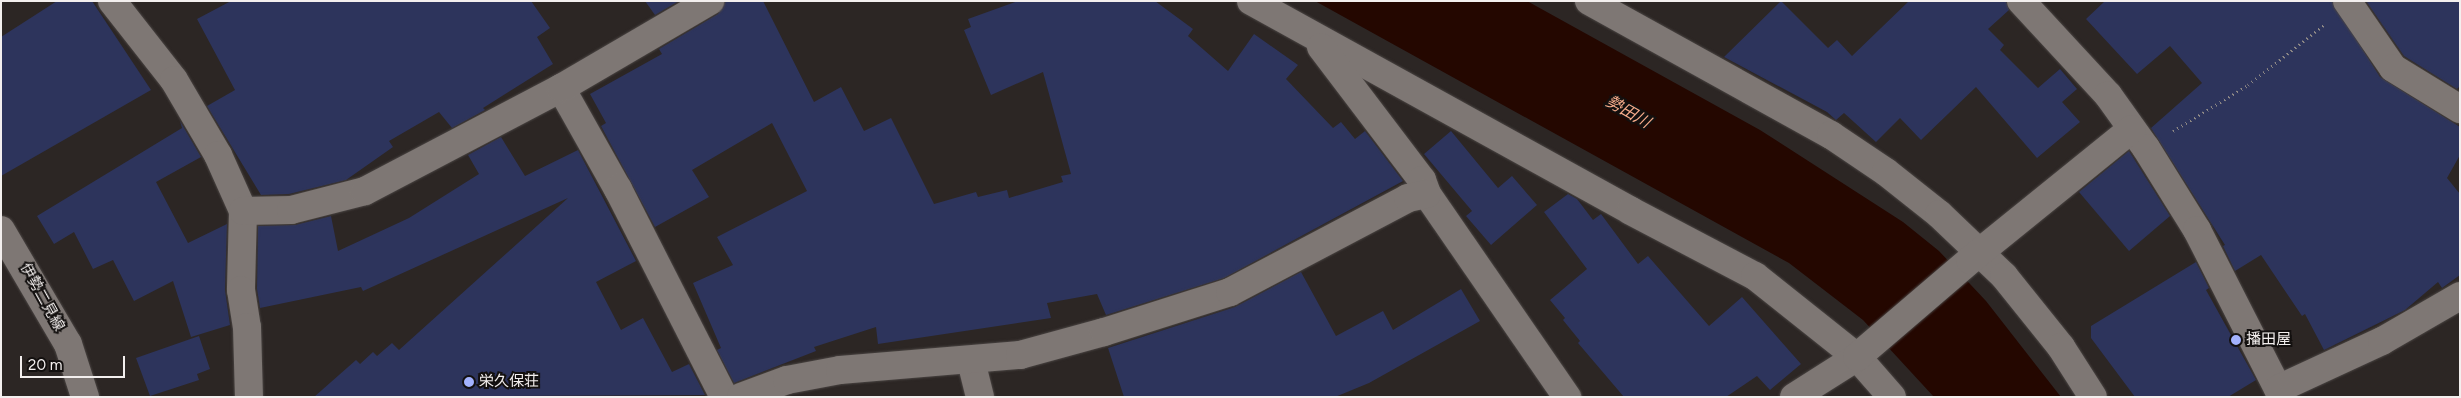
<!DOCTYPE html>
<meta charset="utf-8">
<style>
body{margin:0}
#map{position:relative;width:2461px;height:398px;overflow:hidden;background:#2c2624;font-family:Figtree,"Noto Sans JP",sans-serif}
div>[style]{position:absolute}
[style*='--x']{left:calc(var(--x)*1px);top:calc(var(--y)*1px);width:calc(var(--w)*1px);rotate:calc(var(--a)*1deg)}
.water>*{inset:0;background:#240700}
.building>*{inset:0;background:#2d345c}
.path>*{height:3px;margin-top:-1.5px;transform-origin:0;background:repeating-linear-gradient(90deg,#8c8785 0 1px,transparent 0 5px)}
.roads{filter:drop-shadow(0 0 1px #4a4543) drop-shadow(0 0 1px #4a4543)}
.street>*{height:28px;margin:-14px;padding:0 14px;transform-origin:14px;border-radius:14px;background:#7e7774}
.secondary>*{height:28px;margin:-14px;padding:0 14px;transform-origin:14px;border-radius:14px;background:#7e7774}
.dots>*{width:14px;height:14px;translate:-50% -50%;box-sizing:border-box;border:2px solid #13100f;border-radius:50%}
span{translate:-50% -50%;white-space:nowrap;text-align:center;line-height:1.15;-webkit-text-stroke:4px #13100f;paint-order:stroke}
.street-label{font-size:15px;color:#f3efee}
.poi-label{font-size:15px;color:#f3efee}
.left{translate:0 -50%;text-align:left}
.water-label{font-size:16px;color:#f8ac8b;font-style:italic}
.frame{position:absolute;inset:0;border:2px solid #f3efee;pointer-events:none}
.scale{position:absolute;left:20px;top:356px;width:105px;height:22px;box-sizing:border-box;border:2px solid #f3efee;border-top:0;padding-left:6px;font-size:15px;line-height:18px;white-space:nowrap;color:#f3efee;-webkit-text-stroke:4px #13100f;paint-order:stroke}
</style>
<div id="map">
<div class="water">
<div style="clip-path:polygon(1315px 1px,1527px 1px,1760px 130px,1903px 222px,1939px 251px,1986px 301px,2061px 397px,1934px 397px,1863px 320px,1789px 263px)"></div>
</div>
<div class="building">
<div style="clip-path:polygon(57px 1px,92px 1px,151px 90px,1px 176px,1px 37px)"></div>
<div style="clip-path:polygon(231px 1px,531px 1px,550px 28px,537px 37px,553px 64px,483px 108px,485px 110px,452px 128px,439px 112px,389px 141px,393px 147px,346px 180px,289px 194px,261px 195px,207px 106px,235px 90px,197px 19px)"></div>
<div style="clip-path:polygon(645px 1px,679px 1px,655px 15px)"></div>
<div style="clip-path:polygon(726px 1px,763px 1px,814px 102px,841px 87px,864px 131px,891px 118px,934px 204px,976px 192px,978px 197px,1007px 190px,1009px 198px,1063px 182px,1061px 176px,1071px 174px,1043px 72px,991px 95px,964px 30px,971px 27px,968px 19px,1018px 1px,1155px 1px,1193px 29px,1188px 36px,1228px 71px,1254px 34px,1298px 65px,1286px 79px,1333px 128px,1341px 122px,1355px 139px,1365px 131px,1403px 181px,1224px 278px,1106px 315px,1097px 294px,1047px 303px,1051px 318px,878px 344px,876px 327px,814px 347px,816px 351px,734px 383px,717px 350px,721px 348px,693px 283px,733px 265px,717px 237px,807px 191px,772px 123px,692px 170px,709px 197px,655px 227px,601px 126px,606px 123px,590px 94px,662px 54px,659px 49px,718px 14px)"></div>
<div style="clip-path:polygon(1781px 1px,1828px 48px,1837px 40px,1852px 56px,1909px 1px,2006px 1px,2009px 10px,1988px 29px,2004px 45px,2000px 50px,2038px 88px,2060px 69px,2077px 89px,2062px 102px,2080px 122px,2037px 158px,1976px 87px,1921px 140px,1900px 118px,1876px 142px,1844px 113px,1836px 120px,1827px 112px,1724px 57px)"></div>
<div style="clip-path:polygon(2105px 1px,2332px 1px,2380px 77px,2460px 127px,2460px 155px,2447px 178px,2460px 194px,2460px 275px,2442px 288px,2438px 282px,2405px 310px,2324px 350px,2305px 314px,2302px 316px,2261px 255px,2235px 271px,2223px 246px,2225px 245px,2151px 128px,2202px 83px,2170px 46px,2137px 74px,2086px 19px)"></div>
<div style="clip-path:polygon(2366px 1px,2460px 1px,2460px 86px,2457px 89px,2404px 56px)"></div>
<div style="clip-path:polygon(180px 121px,201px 157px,156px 182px,188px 243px,227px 224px,225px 290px,230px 325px,191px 337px,173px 281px,134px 301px,113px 260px,93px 269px,74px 232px,54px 244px,37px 216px,182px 128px)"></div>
<div style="clip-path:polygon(1451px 131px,1498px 188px,1512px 176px,1537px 205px,1491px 245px,1466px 216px,1472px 211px,1424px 154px)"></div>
<div style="clip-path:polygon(501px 137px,525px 176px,578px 150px,636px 261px,596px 282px,621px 330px,643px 318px,672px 372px,689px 364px,705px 395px,314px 397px,356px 360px,360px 364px,373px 352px,377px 356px,392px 343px,399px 350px,568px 198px,363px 291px,361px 287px,260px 308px,257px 289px,258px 226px,295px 225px,331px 216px,338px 251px,409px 218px,479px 174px,468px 155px)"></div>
<div style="clip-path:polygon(2129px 151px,2170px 216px,2129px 251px,2079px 192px)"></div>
<div style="clip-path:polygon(1568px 194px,1577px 199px,1593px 220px,1601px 214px,1638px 264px,1648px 256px,1709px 326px,1742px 297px,1801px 364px,1770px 390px,1757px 376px,1726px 397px,1624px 397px,1578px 343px,1580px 341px,1563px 320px,1565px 318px,1550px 300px,1587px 269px,1544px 212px)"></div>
<div style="clip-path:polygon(2196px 262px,2209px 288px,2206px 290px,2256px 380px,2228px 397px,2135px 397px,2091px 338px,2091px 326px)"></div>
<div style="clip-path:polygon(1301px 272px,1336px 336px,1383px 311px,1393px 330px,1461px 289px,1480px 321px,1369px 383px,1335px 397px,1124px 397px,1108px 348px,1235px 307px)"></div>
<div style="clip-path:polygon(199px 336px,210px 369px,197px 374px,199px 380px,150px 396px,136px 358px)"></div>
</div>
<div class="path">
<div style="--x:2173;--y:131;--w:88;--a:-31.5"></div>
<div style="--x:2248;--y:85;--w:98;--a:-38.4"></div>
</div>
<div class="roads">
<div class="street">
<div style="--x:112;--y:1;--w:100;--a:51.9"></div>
<div style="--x:174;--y:80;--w:87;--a:59.6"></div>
<div style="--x:218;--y:155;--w:61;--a:65.9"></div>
<div style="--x:243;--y:211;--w:79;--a:91.5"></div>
<div style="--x:241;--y:290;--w:37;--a:81"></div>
<div style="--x:247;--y:327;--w:70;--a:88.4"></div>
<div style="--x:1251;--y:1;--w:434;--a:28.9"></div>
<div style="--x:1631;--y:211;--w:140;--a:27.7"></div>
<div style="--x:1755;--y:276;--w:130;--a:38.5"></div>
<div style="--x:1857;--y:357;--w:53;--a:48.8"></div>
<div style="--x:1589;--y:1;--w:277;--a:29"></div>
<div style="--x:1831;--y:135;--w:66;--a:33.9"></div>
<div style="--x:1886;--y:172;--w:68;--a:38.4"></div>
<div style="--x:1939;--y:214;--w:90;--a:43.6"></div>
<div style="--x:2004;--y:276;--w:91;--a:51.2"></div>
<div style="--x:2061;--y:347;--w:59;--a:57.4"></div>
<div style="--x:2021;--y:1;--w:128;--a:47.2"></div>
<div style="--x:2108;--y:95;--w:65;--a:54.4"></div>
<div style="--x:2146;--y:148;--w:97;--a:58.1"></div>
<div style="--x:2197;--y:230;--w:187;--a:63"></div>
<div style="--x:2347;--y:1;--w:81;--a:55.5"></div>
<div style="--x:2393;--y:68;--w:79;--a:31.5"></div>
<div style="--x:1321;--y:47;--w:167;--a:52.8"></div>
<div style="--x:1422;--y:180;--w:15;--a:70"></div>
<div style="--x:1427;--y:194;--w:247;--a:55.4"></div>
<div style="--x:561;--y:88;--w:116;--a:60.6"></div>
<div style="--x:618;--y:189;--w:233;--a:63"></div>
<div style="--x:243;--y:211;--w:48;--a:-1.2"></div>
<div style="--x:291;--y:210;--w:76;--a:-14.4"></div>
<div style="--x:365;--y:191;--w:221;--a:-27.7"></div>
<div style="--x:561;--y:88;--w:173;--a:-30.3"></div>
<div style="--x:971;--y:361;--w:37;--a:76"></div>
<div style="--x:2278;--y:389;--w:115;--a:-24.8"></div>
<div style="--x:2382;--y:341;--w:90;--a:-30"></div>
<div style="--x:741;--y:397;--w:49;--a:-20.3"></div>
<div style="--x:787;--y:380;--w:54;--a:-10.7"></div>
<div style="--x:840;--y:370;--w:181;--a:-4.8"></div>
<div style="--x:1020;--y:355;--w:87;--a:-15.3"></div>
<div style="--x:1104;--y:332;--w:132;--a:-17.6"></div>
<div style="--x:1230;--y:292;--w:201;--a:-27.8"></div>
<div style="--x:1408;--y:198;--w:19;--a:-12"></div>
<div style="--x:1794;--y:397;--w:75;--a:-32.4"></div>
<div style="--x:1857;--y:357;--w:149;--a:-40.6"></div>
<div style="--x:1970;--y:260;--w:208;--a:-39"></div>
</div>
<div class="secondary">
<div style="--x:1;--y:230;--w:132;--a:59.6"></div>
<div style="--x:68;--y:344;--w:56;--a:72.2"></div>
</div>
</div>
<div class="dots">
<div style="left:2236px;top:340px;background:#a3b2fd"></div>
<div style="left:469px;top:382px;background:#a3b2fd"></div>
</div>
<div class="street-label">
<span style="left:42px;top:297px;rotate:61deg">伊勢二見線</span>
</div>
<div class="poi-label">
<span class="left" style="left:2246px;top:340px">播田屋</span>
<span class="left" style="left:479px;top:382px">栄久保荘</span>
</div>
<div class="water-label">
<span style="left:1628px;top:112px;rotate:30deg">勢田川</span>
</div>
<div class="frame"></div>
<div class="scale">20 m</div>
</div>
